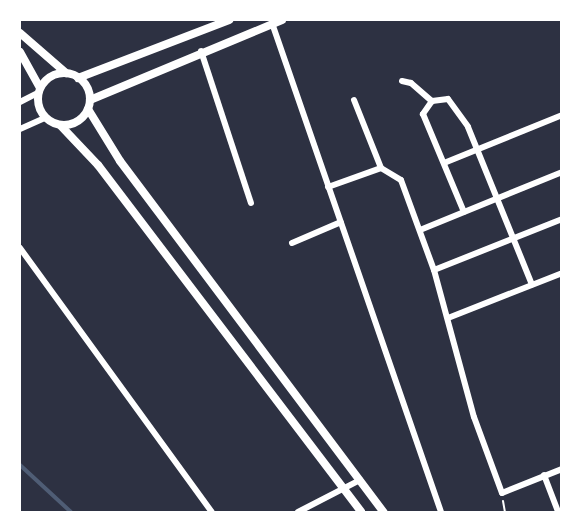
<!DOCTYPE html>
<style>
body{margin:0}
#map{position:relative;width:581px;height:532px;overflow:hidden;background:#2d3142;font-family:Roboto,sans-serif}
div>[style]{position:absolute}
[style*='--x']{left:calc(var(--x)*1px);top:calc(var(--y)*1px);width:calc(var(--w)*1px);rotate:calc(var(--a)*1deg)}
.stream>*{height:4px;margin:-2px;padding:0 2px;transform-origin:2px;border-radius:2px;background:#4f5d75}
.path>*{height:2px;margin:-1px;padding:0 1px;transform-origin:1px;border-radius:1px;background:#fff}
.minor>*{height:6px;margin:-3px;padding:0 3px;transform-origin:3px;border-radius:3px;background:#fff}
.tertiary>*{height:8px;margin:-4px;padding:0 4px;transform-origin:4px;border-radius:4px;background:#fff}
.secondary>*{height:8px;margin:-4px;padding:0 4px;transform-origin:4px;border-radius:4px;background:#fff}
.secondary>.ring{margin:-4px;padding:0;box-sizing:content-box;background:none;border:8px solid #fff;border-radius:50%}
span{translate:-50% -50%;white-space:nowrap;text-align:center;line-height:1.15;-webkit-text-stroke:5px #fff;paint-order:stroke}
.frame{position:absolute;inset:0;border:21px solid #fff;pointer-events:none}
</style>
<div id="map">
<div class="stream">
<div style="--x:20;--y:465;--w:69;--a:42.7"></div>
</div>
<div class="path">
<div style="--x:503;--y:501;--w:11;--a:80"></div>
</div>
<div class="minor">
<div style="--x:272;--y:23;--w:517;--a:70.93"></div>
<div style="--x:201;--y:51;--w:160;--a:71.8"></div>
<div style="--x:402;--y:81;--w:9;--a:13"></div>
<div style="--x:411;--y:83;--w:28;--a:41"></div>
<div style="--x:432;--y:101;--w:16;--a:125"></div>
<div style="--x:423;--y:114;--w:106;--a:67.3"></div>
<div style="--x:354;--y:100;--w:73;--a:68.3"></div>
<div style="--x:432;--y:101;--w:16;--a:-7"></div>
<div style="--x:448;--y:99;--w:34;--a:54"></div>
<div style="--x:468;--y:127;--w:170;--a:67.9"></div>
<div style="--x:20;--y:102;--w:20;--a:-27"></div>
<div style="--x:20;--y:129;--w:27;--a:-24"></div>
<div style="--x:444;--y:163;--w:127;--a:-22.1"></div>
<div style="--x:328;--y:187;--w:56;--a:-19.7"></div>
<div style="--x:381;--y:168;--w:23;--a:31"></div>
<div style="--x:401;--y:180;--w:96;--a:69.9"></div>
<div style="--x:434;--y:270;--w:152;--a:74.8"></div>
<div style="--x:474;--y:417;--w:81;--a:69.8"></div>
<div style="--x:502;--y:493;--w:65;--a:-21.8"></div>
<div style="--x:420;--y:230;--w:153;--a:-22.2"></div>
<div style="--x:292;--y:243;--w:53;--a:-23.2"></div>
<div style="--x:20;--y:248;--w:326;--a:54"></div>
<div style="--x:434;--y:270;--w:138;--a:-21.7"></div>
<div style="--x:448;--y:318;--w:123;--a:-21.5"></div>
<div style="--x:544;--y:475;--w:40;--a:69"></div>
<div style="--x:298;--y:512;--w:70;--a:-27.3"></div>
</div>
<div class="tertiary">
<div style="--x:20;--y:33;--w:61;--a:41"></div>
<div style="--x:20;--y:52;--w:41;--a:60.9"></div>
</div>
<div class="secondary">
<div class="ring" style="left:38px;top:73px;width:44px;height:44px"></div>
<div style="--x:78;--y:78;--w:162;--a:-21"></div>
<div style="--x:90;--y:100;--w:208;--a:-22.6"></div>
<div style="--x:88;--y:109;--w:61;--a:58.4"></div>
<div style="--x:120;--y:161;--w:439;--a:53.1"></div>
<div style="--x:61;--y:126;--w:54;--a:46.5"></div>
<div style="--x:98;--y:165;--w:435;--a:52.8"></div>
</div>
<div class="frame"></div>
</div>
